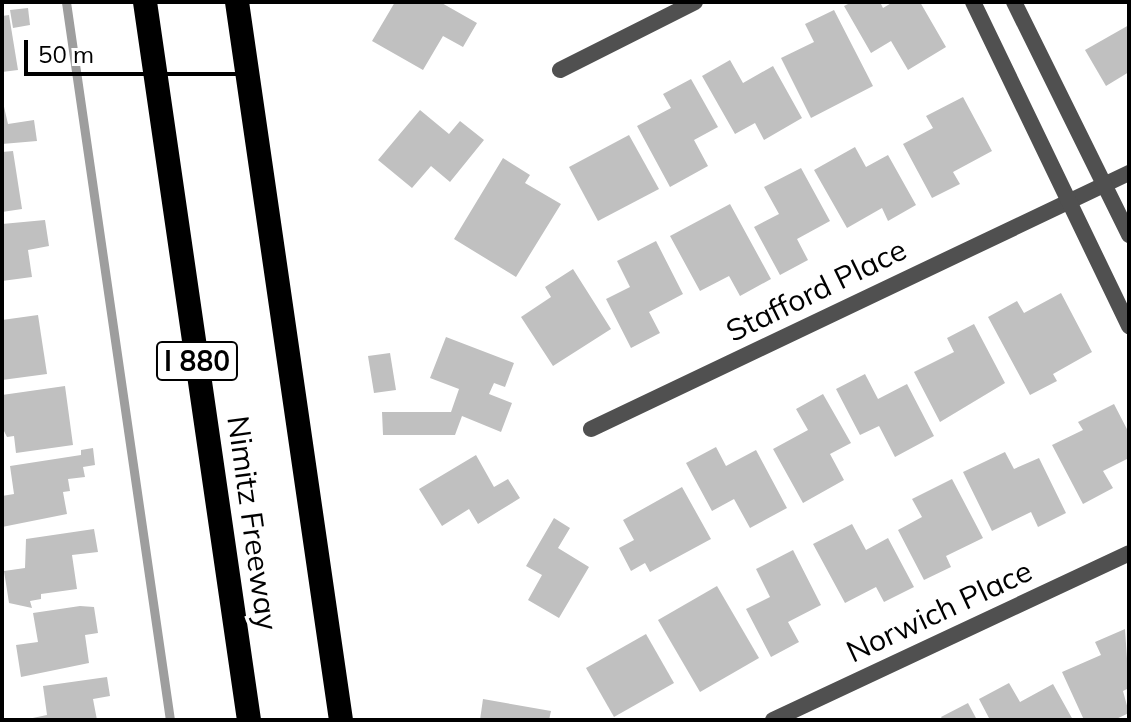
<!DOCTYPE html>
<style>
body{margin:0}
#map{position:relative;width:1131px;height:722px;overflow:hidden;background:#fff;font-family:Mulish,sans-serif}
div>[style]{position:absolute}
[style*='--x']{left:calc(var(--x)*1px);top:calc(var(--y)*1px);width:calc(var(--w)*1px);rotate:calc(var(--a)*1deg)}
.stream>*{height:9px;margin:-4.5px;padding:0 4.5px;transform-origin:4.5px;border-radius:4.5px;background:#9e9e9e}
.building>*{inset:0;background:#c0c0c0}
.minor>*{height:16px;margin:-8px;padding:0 8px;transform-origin:8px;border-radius:8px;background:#505050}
.tertiary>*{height:16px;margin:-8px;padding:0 8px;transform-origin:8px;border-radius:8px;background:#505050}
.motorway>*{height:24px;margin:-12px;padding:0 12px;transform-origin:12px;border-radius:12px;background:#000}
span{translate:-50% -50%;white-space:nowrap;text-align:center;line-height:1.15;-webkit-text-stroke:7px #fff;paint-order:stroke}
.shield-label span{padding:2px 6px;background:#fff;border:2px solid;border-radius:6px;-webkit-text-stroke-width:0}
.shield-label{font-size:28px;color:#000;font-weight:700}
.street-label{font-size:30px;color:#000}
.frame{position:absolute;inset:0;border:4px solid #000;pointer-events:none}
.scale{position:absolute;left:24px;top:40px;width:216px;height:36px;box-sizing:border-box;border:4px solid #000;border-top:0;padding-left:10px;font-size:24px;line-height:28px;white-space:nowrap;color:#000;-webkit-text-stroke:6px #fff;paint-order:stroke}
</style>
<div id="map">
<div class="stream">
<div style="--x:66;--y:2;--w:725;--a:81.76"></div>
</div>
<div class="building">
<div style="clip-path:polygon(395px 2px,440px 2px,477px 23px,463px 47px,443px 36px,423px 70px,372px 41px)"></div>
<div style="clip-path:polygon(852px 2px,880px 2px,883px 8px,893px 2px,920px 2px,946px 47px,908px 70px,891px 41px,871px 53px,844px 6px)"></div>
<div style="clip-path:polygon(28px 8px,30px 25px,13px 28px,10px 10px)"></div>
<div style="clip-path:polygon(834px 10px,873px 86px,811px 118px,781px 58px,814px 42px,805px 24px)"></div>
<div style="clip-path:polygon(9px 15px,18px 70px,2px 72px,2px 16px)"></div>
<div style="clip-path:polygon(1129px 25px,1129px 72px,1106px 86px,1085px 50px)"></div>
<div style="clip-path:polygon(730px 60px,743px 83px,773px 66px,802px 118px,764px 140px,755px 123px,735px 134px,702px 76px)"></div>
<div style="clip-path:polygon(691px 79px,718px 127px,694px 140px,708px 166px,670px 187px,637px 126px,671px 108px,663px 94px)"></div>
<div style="clip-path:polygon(963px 97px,992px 151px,953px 172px,960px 184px,932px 198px,903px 144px,933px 128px,926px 116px)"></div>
<div style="clip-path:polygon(2px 98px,8px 124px,34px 120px,37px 141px,2px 144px)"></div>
<div style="clip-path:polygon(420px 110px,449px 134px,460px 121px,484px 140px,450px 182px,431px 166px,412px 188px,378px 160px)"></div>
<div style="clip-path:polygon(629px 135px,659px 189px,598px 221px,569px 167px)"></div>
<div style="clip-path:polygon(855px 147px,866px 167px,888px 155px,916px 205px,888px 221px,882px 208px,847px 228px,814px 170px)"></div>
<div style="clip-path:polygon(13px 151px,22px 209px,2px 212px,2px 152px)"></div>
<div style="clip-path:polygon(503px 158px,530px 175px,525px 183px,561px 204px,516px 277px,454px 239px)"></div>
<div style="clip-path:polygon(801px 168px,830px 221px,797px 239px,808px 260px,780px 275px,754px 227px,779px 214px,764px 187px)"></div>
<div style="clip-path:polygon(730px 204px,771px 279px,740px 296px,729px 276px,700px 291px,670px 236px)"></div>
<div style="clip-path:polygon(45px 220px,49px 246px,28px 250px,32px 277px,2px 281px,2px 224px)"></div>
<div style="clip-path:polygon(656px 241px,683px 294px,649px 312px,660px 333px,631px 348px,606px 299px,630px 287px,617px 261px)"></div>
<div style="clip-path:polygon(573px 269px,611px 329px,553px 366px,521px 317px,551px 297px,545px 287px)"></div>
<div style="clip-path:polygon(1061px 293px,1092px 352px,1053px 374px,1057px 381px,1030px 395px,988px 317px,1017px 301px,1024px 313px)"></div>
<div style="clip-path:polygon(38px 315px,47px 374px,2px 380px,2px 320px)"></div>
<div style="clip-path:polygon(974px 324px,1005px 383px,940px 422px,914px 372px,954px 352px,947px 338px)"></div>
<div style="clip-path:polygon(446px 337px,514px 363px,505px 387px,494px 383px,489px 394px,512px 403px,501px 432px,462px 416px,455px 435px,383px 435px,382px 412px,451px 412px,459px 389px,430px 378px)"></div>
<div style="clip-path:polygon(390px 353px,396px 390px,374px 393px,368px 356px)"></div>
<div style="clip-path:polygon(865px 374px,878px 399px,907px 384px,934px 436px,895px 457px,879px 426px,860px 435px,836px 389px)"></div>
<div style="clip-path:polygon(65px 386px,73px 445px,16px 453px,14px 436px,7px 437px,2px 427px,2px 395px)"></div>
<div style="clip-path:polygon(823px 394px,851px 443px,830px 454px,844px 480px,803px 503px,773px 449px,808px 430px,796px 409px)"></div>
<div style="clip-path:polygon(1114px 404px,1129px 433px,1129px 458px,1103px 471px,1113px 488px,1083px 504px,1052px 445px,1083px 430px,1078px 422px)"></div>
<div style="clip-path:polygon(716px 447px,726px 466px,756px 450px,787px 508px,750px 528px,734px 499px,712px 511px,686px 463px)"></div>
<div style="clip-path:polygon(93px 448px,95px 465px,83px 467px,85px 477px,68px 479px,70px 491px,63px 492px,67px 514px,2px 527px,2px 496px,14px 494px,10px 466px,81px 455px,81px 450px)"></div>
<div style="clip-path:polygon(1005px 452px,1014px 469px,1039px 458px,1066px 513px,1038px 527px,1031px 512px,992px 531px,963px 472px)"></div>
<div style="clip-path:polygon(476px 455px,494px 487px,508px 479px,520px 498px,478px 524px,469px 509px,442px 526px,419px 489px)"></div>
<div style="clip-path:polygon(952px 479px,983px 538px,946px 556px,951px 567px,924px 580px,898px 530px,922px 517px,912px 499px)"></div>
<div style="clip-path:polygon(682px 487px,711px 539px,650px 572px,645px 563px,631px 571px,619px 548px,634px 540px,623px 520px)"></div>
<div style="clip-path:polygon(554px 518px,570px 528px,558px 548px,589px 567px,559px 618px,528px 600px,542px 575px,526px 566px)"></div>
<div style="clip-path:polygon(852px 524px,866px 550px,888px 538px,914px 587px,884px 602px,876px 587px,845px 603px,813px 544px)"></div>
<div style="clip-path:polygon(94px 529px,98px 552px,72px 555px,77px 589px,41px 594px,41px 599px,30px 601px,32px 608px,9px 603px,4px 571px,25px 568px,26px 539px)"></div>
<div style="clip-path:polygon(793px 550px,821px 605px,788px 622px,799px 642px,771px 657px,746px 609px,770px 597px,756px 569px)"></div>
<div style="clip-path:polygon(717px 586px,759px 658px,700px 692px,658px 620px)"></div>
<div style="clip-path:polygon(80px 606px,94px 607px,98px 633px,85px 635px,89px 663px,21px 677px,16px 645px,38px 642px,33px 613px)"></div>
<div style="clip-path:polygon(1125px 629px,1129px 688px,1123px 691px,1129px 713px,1114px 720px,1084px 720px,1062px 672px,1101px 655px,1095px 642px)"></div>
<div style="clip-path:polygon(646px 634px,674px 683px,614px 717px,586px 668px)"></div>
<div style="clip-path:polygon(107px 677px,110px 696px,93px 699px,97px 720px,23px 720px,47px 715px,43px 686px)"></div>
<div style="clip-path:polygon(1009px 683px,1020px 702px,1053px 684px,1073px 720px,990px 720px,979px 699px)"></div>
<div style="clip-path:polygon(483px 699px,551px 711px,549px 720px,480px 720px)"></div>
<div style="clip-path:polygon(968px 703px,977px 720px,943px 720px,941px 717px)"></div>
</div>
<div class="minor">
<div style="--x:560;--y:70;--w:151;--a:-26.7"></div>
<div style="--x:591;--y:429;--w:596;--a:-25.45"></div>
<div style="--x:773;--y:720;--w:393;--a:-25.1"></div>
</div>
<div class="tertiary">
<div style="--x:973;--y:2;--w:360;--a:64.3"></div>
<div style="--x:1014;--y:2;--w:260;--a:63.7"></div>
</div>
<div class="motorway">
<div style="--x:145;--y:2;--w:725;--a:81.76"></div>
<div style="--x:237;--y:2;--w:725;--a:81.76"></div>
</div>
<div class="shield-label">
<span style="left:197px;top:361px">I 880</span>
</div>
<div class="street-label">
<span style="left:816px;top:290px;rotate:-26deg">Stafford Place</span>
<span style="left:253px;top:523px;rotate:82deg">Nimitz Freeway</span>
<span style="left:939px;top:611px;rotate:-25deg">Norwich Place</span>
</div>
<div class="frame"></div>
<div class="scale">50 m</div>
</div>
